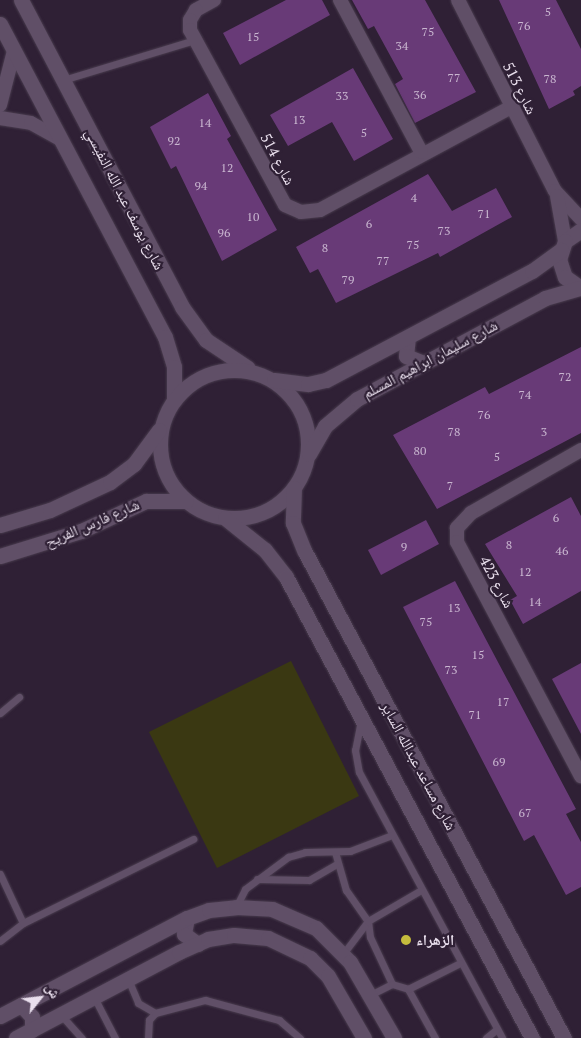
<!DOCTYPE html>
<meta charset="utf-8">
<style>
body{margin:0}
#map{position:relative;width:581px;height:1038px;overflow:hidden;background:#2f2035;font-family:"PT Serif","Noto Naskh Arabic",serif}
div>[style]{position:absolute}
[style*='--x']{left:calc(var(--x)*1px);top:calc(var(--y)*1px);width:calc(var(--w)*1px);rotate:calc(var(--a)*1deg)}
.green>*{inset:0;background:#3a3812}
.building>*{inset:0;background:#683a77}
.roads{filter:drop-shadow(0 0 1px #493c4e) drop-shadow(0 0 1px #493c4e)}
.lane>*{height:7px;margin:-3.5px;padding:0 3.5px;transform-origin:3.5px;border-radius:3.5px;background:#604f67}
.street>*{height:14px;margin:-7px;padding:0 7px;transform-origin:7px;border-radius:7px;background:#604f67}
.secondary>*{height:15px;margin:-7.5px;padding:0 7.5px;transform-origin:7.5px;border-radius:7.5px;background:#604f67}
.secondary>.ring{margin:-7.5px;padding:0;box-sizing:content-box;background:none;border:15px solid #604f67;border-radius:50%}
.dots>*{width:14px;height:14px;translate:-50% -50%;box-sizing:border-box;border:2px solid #2f2035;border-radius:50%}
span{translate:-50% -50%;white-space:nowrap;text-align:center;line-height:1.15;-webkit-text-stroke:4.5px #2f2035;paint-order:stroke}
.number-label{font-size:12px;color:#c9b6d0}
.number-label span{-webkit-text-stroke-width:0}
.street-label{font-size:15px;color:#e9dfed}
.poi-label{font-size:15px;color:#e9dfed;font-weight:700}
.left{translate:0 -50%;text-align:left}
.north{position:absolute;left:15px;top:973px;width:50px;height:50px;-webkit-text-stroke:4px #2f2035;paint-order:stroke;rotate:61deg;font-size:14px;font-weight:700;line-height:20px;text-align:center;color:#e9dfed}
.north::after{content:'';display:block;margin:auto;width:18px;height:22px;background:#e9dfed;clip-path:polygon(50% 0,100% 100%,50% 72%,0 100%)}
</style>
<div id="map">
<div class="green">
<div style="clip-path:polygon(291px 661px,359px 796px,217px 868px,149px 732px)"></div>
</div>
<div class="building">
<div style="clip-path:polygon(286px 0,322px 0,330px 15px,240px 65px,223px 33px)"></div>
<div style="clip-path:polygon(352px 0,425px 0,476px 92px,415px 123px,395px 84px,403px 79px,374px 26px,368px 29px)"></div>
<div style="clip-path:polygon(499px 0,556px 0,581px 49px,581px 86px,573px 91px,575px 95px,549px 109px)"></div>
<div style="clip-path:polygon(353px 68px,393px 139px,354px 161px,332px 122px,288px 146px,270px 115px)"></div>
<div style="clip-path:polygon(208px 93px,231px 136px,227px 139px,277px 230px,222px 261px,176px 166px,171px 169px,150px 127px)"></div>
<div style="clip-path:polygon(428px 174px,452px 211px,496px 188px,512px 217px,440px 257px,438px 253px,336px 303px,318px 269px,310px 273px,296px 247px)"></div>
<div style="clip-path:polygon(581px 347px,581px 433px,437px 509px,393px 435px,485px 387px,489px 394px)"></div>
<div style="clip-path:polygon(571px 497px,581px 516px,581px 591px,523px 624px,510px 600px,517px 596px,485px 544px)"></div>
<div style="clip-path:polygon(426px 520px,439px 544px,381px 575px,368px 550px)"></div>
<div style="clip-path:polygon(455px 581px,576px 809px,566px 814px,581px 842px,581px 887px,566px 895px,534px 835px,524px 841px,403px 607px)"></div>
<div style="clip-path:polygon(581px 663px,581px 734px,552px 679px)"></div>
</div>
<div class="roads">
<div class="lane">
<div style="--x:63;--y:80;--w:138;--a:-16.9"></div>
<div style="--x:0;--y:713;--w:25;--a:-40"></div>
<div style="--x:361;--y:720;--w:31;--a:101"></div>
<div style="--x:355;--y:750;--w:22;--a:80"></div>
<div style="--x:359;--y:772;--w:302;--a:61.7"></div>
<div style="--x:335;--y:852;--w:40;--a:74"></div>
<div style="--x:346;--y:890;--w:38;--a:55"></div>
<div style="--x:368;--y:921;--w:16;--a:83"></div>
<div style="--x:370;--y:937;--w:52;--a:64.9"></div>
<div style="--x:0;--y:874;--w:54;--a:64.9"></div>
<div style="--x:23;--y:923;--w:29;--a:142"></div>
<div style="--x:257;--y:879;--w:52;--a:1.1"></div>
<div style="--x:309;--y:880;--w:32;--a:-30"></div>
<div style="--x:236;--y:907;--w:20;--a:-63"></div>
<div style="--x:245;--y:889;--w:54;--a:-36.7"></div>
<div style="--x:288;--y:857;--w:18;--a:-16"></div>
<div style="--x:305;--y:852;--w:45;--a:-1.3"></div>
<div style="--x:350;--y:851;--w:45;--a:-20.9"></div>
<div style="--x:23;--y:923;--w:190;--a:-26.3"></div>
<div style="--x:343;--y:954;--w:41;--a:-52.9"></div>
<div style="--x:368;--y:921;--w:61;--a:-30.3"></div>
<div style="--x:128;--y:979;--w:26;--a:67"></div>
<div style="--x:138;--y:1003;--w:20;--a:30"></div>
<div style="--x:408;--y:989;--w:56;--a:61.1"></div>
<div style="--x:372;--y:994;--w:22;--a:-27"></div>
<div style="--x:392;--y:984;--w:17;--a:17"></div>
<div style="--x:408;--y:989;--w:58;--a:-26.6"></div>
<div style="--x:94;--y:997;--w:46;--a:62.9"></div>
<div style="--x:61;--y:1015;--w:31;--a:48"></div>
<div style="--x:148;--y:1038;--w:18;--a:-87"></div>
<div style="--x:149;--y:1020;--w:9;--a:-49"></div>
<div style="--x:155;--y:1013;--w:52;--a:-14.6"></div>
<div style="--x:205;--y:1000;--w:77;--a:15.1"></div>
<div style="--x:279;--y:1020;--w:28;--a:41"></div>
<div style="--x:486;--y:1038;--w:13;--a:-39"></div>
</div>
<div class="street">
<div style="--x:214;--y:0;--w:21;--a:151"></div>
<div style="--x:196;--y:10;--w:12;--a:121"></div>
<div style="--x:190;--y:20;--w:10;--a:90"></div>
<div style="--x:190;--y:30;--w:199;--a:61.5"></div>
<div style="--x:285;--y:205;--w:17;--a:24"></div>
<div style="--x:301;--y:212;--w:19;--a:-6"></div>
<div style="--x:320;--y:210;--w:217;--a:-28.3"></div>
<div style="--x:340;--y:0;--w:172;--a:61.9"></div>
<div style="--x:458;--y:0;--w:214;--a:63.1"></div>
<div style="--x:555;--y:191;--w:38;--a:47"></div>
<div style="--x:0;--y:105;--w:56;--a:-75.5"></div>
<div style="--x:0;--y:118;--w:31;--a:9"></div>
<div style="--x:31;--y:123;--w:33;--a:29"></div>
<div style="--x:557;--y:196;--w:46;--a:79.9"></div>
<div style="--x:581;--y:450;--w:127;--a:150.2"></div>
<div style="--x:471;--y:513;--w:21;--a:133"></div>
<div style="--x:457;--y:528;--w:14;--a:90"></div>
<div style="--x:457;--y:542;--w:265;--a:62.1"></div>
</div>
<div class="secondary">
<div style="--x:21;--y:0;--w:347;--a:62.3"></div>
<div style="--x:182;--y:307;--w:41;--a:54"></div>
<div style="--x:206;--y:340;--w:50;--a:33.7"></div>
<div style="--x:0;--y:24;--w:354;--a:62.2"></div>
<div style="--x:165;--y:337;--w:31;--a:73"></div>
<div style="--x:174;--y:367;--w:32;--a:90"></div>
<div style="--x:581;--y:230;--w:19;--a:145"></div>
<div style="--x:565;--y:241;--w:19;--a:108"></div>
<div style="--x:559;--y:259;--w:19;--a:72"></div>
<div style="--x:565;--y:277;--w:19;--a:35"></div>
<div style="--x:408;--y:337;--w:19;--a:96"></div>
<div style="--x:406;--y:356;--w:18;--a:22"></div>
<div class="ring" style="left:160px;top:370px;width:133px;height:133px"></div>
<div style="--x:274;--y:380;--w:34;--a:7"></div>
<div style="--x:308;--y:384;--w:18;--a:-13"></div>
<div style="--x:326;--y:380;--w:233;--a:-27.9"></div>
<div style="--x:532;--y:271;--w:36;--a:-36"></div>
<div style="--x:309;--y:454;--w:32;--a:-60"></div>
<div style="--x:325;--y:426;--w:42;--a:-40.2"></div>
<div style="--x:357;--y:399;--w:213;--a:-28.2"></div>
<div style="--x:545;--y:298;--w:36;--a:-16"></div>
<div style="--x:294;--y:488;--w:35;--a:92"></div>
<div style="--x:293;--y:523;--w:31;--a:68"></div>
<div style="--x:305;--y:552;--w:551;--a:61.95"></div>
<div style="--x:225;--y:518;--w:51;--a:38.7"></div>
<div style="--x:265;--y:550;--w:34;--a:52"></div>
<div style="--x:286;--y:577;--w:523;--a:61.91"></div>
<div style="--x:0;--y:525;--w:52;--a:-16.7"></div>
<div style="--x:50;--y:510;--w:66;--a:-25"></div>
<div style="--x:110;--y:482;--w:30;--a:-37"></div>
<div style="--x:134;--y:464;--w:42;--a:-53.7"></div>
<div style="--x:0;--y:556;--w:85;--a:-17.2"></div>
<div style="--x:81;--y:531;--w:72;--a:-24.8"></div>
<div style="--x:146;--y:501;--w:40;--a:0"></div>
<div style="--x:187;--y:918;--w:16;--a:101"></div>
<div style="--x:184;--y:934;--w:17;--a:36"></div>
<div style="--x:21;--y:1005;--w:16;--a:47"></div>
<div style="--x:32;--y:1017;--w:13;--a:90"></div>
<div style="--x:0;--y:1016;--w:211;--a:-27.7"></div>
<div style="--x:187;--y:918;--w:23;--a:-20"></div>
<div style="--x:209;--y:910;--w:27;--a:-6"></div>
<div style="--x:236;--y:907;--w:36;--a:3"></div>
<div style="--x:272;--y:909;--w:48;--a:23.4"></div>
<div style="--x:316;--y:928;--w:48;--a:45"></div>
<div style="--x:350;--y:962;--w:88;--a:59.9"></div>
<div style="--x:16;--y:1038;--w:184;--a:-27.8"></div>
<div style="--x:179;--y:952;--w:32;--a:-24"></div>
<div style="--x:208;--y:939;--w:26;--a:-9"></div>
<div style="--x:234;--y:935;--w:34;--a:5"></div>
<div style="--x:268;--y:938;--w:47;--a:25.5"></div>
<div style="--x:310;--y:958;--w:25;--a:45"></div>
<div style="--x:328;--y:976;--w:72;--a:59.9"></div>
</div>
</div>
<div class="dots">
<div style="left:406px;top:940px;background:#c5bc3d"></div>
</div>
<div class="number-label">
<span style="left:548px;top:12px">5</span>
<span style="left:524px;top:26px">76</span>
<span style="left:428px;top:32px">75</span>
<span style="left:253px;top:37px">15</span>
<span style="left:402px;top:46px">34</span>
<span style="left:454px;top:78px">77</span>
<span style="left:550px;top:79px">78</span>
<span style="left:420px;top:95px">36</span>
<span style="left:342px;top:96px">33</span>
<span style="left:299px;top:120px">13</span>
<span style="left:205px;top:123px">14</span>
<span style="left:364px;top:133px">5</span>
<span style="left:174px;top:141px">92</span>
<span style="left:227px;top:168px">12</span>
<span style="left:201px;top:186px">94</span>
<span style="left:414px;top:198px">4</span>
<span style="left:484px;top:214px">71</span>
<span style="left:253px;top:217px">10</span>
<span style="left:369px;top:224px">6</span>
<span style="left:444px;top:231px">73</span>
<span style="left:224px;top:233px">96</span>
<span style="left:413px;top:245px">75</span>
<span style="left:325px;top:248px">8</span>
<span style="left:383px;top:261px">77</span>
<span style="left:348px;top:280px">79</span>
<span style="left:565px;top:377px">72</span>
<span style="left:525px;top:395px">74</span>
<span style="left:484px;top:415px">76</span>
<span style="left:454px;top:432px">78</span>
<span style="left:544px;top:432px">3</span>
<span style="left:420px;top:451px">80</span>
<span style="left:497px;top:457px">5</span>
<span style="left:450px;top:486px">7</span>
<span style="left:556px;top:518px">6</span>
<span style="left:509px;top:545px">8</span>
<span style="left:404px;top:547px">9</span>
<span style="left:562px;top:551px">46</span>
<span style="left:525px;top:572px">12</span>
<span style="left:535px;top:602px">14</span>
<span style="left:454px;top:608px">13</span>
<span style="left:426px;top:622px">75</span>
<span style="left:478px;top:655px">15</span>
<span style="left:451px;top:670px">73</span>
<span style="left:503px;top:702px">17</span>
<span style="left:475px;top:715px">71</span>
<span style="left:499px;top:762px">69</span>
<span style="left:525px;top:813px">67</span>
</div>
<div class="street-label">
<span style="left:520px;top:88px;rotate:63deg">شارع 513</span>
<span style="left:278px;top:159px;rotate:62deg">شارع 514</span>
<span style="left:125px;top:199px;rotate:63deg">شارع يوسف عبد الله النفيسي</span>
<span style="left:430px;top:359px;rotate:-28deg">شارع سليمان ابراهيم المسلم</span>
<span style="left:92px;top:523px;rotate:-23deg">شارع فارس الفريح</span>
<span style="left:497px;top:582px;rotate:62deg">شارع 423</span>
<span style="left:419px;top:766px;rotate:62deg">شارع مساعد عبدالله الساير</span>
</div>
<div class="poi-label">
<span class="left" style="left:416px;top:940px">الزهراء</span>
</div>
<div class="north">ش</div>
</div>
